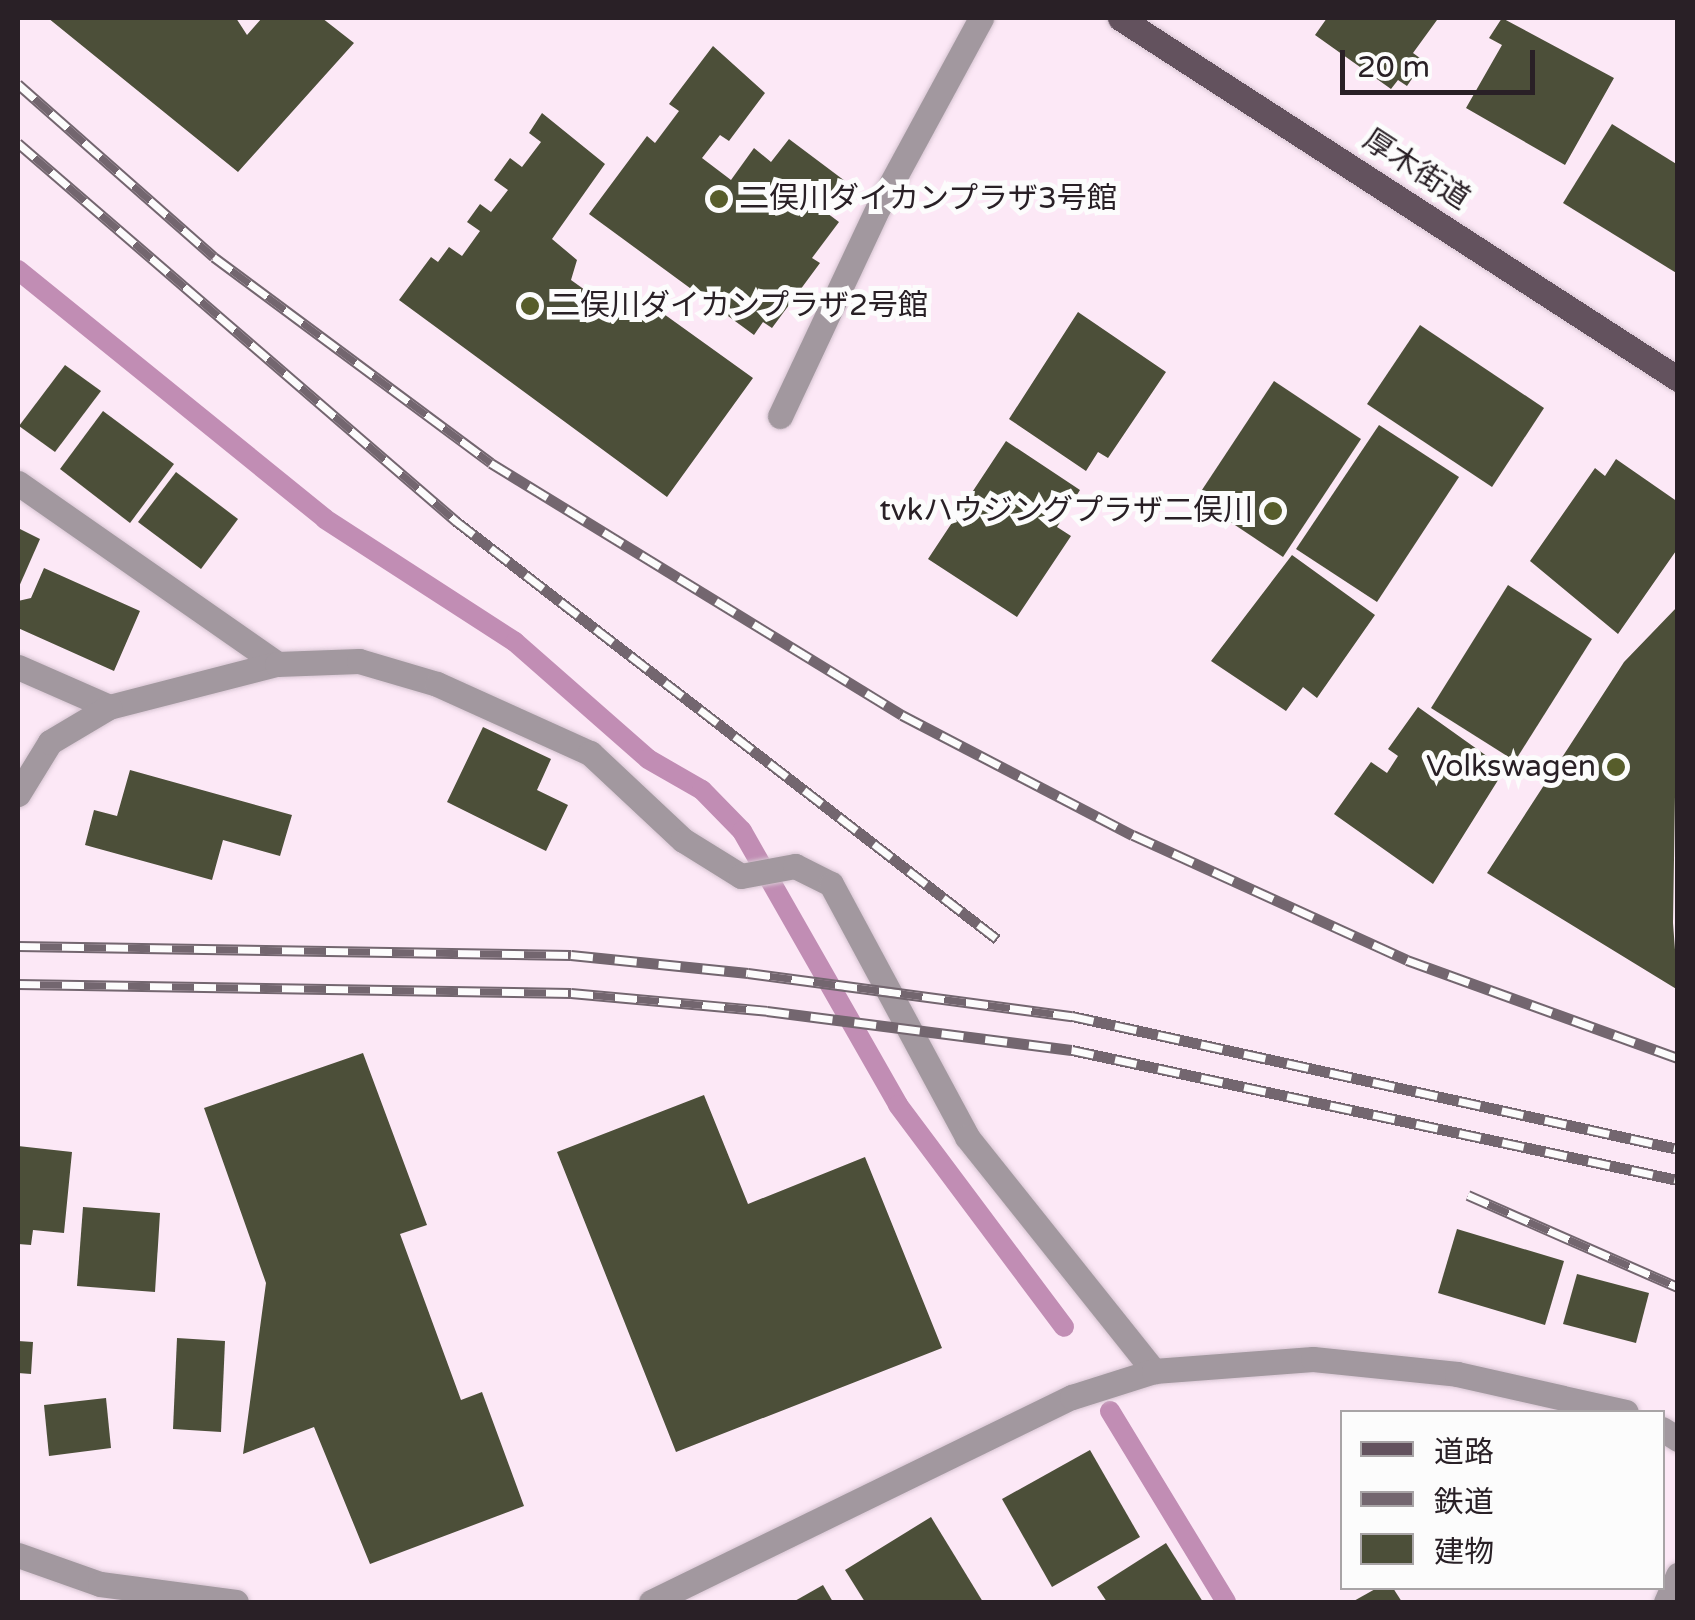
<!DOCTYPE html>
<meta charset="utf-8">
<style>
body{margin:0}
#map{position:relative;width:1695px;height:1620px;overflow:hidden;background:#fce8f6;font-family:"Varela Round","Noto Sans JP",sans-serif}
div>[style]{position:absolute}
[style*='--x']{left:calc(var(--x)*1px);top:calc(var(--y)*1px);width:calc(var(--w)*1px);rotate:calc(var(--a)*1deg)}
.stream>*{height:20px;margin:-10px;padding:0 10px;transform-origin:10px;border-radius:10px;background:#c18db4}
.building>*{inset:0;background:#4c4f39}
.roads{filter:drop-shadow(0 0 2px #d6c4d1) drop-shadow(0 0 2px #d6c4d1)}
.minor>*{height:25px;margin:-12.5px;padding:0 12.5px;transform-origin:12.5px;border-radius:12.5px;background:#a2989f}
.major>*{height:25px;margin:-12.5px;padding:0 12.5px;transform-origin:12.5px;border-radius:12.5px;background:#63525e}
.rail>*{height:11px;margin-top:-5.5px;transform-origin:0;background:repeating-linear-gradient(90deg,#fcfcfc 0 22px,#73666f 0 44px);box-sizing:border-box;border-block:2px solid #73666f}
.dots>*{width:28px;height:28px;translate:-50% -50%;box-sizing:border-box;border:5px solid #fcfcfc;border-radius:50%}
span{translate:-50% -50%;white-space:nowrap;text-align:center;line-height:1.15;-webkit-text-stroke:10px #fcfcfc;paint-order:stroke}
.street-label{font-size:30px;color:#292026}
.poi-label{font-size:30px;color:#292026}
.left{translate:0 -50%;text-align:left}
.right{translate:-100% -50%;text-align:right}
.frame{position:absolute;inset:0;border:20px solid #292026;pointer-events:none}
.legend{position:absolute;left:1340px;top:1410px;width:325px;height:180px;box-sizing:border-box;background:#fcfcfc;border:2px solid #a8a4a6;margin:0;padding:12px 18px;list-style:none;font-size:30px;color:#292026}
.legend li{display:flex;align-items:center;gap:20px;height:50px}
.legend b{width:50px;border:2px solid #a8a4a6}
.scale{position:absolute;left:1340px;top:50px;width:195px;height:45px;box-sizing:border-box;border:5px solid #292026;border-top:0;padding-left:12px;font-size:30px;line-height:35px;white-space:nowrap;color:#292026;-webkit-text-stroke:8px #fcfcfc;paint-order:stroke}
</style>
<div id="map">
<div class="stream">
<div style="--x:18;--y:270;--w:395;--a:39"></div>
<div style="--x:325;--y:519;--w:226;--a:32.9"></div>
<div style="--x:515;--y:642;--w:177;--a:41.3"></div>
<div style="--x:648;--y:759;--w:62;--a:29.9"></div>
<div style="--x:702;--y:790;--w:57;--a:45.7"></div>
<div style="--x:742;--y:831;--w:315;--a:60.3"></div>
<div style="--x:898;--y:1105;--w:277;--a:53.2"></div>
<div style="--x:1110;--y:1411;--w:223;--a:58.7"></div>
</div>
<div class="building">
<div style="clip-path:polygon(48px 18px,236px 18px,247px 35px,262px 18px,322px 18px,354px 43px,238px 172px)"></div>
<div style="clip-path:polygon(1327px 18px,1433px 18px,1437px 20px,1413px 53px,1424px 61px,1407px 86px,1398px 80px,1391px 89px,1315px 35px)"></div>
<div style="clip-path:polygon(1502px 18px,1614px 78px,1565px 165px,1466px 108px,1502px 45px,1489px 38px)"></div>
<div style="clip-path:polygon(713px 46px,765px 93px,729px 141px,720px 135px,702px 158px,731px 180px,754px 148px,771px 162px,789px 139px,849px 184px,827px 213px,839px 222px,812px 258px,820px 263px,772px 328px,763px 322px,754px 335px,589px 214px,647px 136px,655px 143px,679px 111px,669px 104px)"></div>
<div style="clip-path:polygon(542px 113px,605px 164px,552px 239px,577px 260px,571px 280px,606px 305px,636px 294px,753px 378px,667px 497px,399px 300px,431px 257px,438px 262px,449px 247px,462px 256px,480px 231px,467px 222px,480px 204px,491px 212px,508px 190px,494px 180px,510px 158px,522px 167px,541px 142px,529px 133px)"></div>
<div style="clip-path:polygon(1612px 124px,1678px 165px,1678px 274px,1563px 203px)"></div>
<div style="clip-path:polygon(1078px 312px,1166px 372px,1108px 458px,1098px 452px,1086px 471px,1009px 419px)"></div>
<div style="clip-path:polygon(1420px 325px,1544px 408px,1492px 487px,1367px 404px)"></div>
<div style="clip-path:polygon(65px 365px,101px 391px,55px 452px,19px 426px)"></div>
<div style="clip-path:polygon(1274px 381px,1361px 439px,1283px 557px,1196px 499px)"></div>
<div style="clip-path:polygon(103px 411px,174px 464px,130px 523px,60px 469px)"></div>
<div style="clip-path:polygon(1379px 425px,1459px 477px,1377px 602px,1296px 549px)"></div>
<div style="clip-path:polygon(1006px 441px,1080px 490px,1057px 527px,1071px 536px,1017px 617px,928px 559px)"></div>
<div style="clip-path:polygon(1616px 459px,1678px 502px,1678px 548px,1618px 634px,1530px 561px,1595px 468px,1605px 476px)"></div>
<div style="clip-path:polygon(176px 472px,238px 519px,201px 569px,138px 522px)"></div>
<div style="clip-path:polygon(18px 528px,40px 539px,18px 589px)"></div>
<div style="clip-path:polygon(1292px 555px,1375px 615px,1317px 698px,1303px 687px,1286px 711px,1211px 661px)"></div>
<div style="clip-path:polygon(44px 568px,140px 611px,114px 671px,18px 628px,18px 601px,31px 598px)"></div>
<div style="clip-path:polygon(1508px 585px,1592px 639px,1515px 761px,1431px 708px)"></div>
<div style="clip-path:polygon(1678px 606px,1673px 923px,1678px 990px,1487px 873px,1624px 662px)"></div>
<div style="clip-path:polygon(1418px 707px,1505px 769px,1433px 884px,1334px 814px,1371px 762px,1387px 773px,1398px 756px,1388px 749px)"></div>
<div style="clip-path:polygon(483px 727px,551px 759px,537px 790px,568px 805px,546px 851px,447px 802px)"></div>
<div style="clip-path:polygon(130px 770px,292px 815px,280px 856px,223px 840px,212px 880px,85px 845px,94px 810px,117px 816px)"></div>
<div style="clip-path:polygon(363px 1053px,427px 1225px,400px 1234px,461px 1400px,482px 1392px,524px 1506px,370px 1564px,314px 1427px,243px 1454px,266px 1283px,204px 1108px)"></div>
<div style="clip-path:polygon(704px 1095px,748px 1204px,865px 1157px,942px 1348px,676px 1452px,557px 1152px)"></div>
<div style="clip-path:polygon(18px 1146px,72px 1152px,64px 1233px,33px 1230px,31px 1245px,18px 1244px)"></div>
<div style="clip-path:polygon(83px 1207px,160px 1213px,155px 1292px,77px 1286px)"></div>
<div style="clip-path:polygon(1457px 1229px,1564px 1261px,1545px 1325px,1438px 1293px)"></div>
<div style="clip-path:polygon(1577px 1274px,1649px 1293px,1636px 1343px,1563px 1324px)"></div>
<div style="clip-path:polygon(177px 1338px,225px 1341px,221px 1432px,173px 1429px)"></div>
<div style="clip-path:polygon(18px 1341px,33px 1342px,31px 1374px,18px 1373px)"></div>
<div style="clip-path:polygon(106px 1398px,111px 1448px,49px 1456px,44px 1405px)"></div>
<div style="clip-path:polygon(1090px 1450px,1140px 1537px,1052px 1587px,1002px 1499px)"></div>
<div style="clip-path:polygon(931px 1517px,983px 1602px,865px 1602px,845px 1570px)"></div>
<div style="clip-path:polygon(1166px 1543px,1203px 1602px,1107px 1602px,1097px 1587px)"></div>
<div style="clip-path:polygon(823px 1585px,833px 1602px,793px 1602px)"></div>
<div style="clip-path:polygon(1377px 1588px,1393px 1588px,1402px 1602px,1352px 1602px)"></div>
</div>
<div class="roads">
<div class="minor">
<div style="--x:780;--y:416;--w:232;--a:-64.8"></div>
<div style="--x:879;--y:206;--w:214;--a:-61.5"></div>
<div style="--x:18;--y:483;--w:316;--a:34.9"></div>
<div style="--x:18;--y:667;--w:99;--a:23.7"></div>
<div style="--x:109;--y:707;--w:173;--a:-14.4"></div>
<div style="--x:277;--y:664;--w:82;--a:-2.1"></div>
<div style="--x:359;--y:661;--w:81;--a:16.4"></div>
<div style="--x:437;--y:684;--w:168;--a:24.3"></div>
<div style="--x:590;--y:753;--w:127;--a:43.1"></div>
<div style="--x:683;--y:840;--w:68;--a:31.8"></div>
<div style="--x:741;--y:876;--w:55;--a:-10.5"></div>
<div style="--x:795;--y:866;--w:40;--a:26.6"></div>
<div style="--x:831;--y:884;--w:287;--a:61.7"></div>
<div style="--x:967;--y:1137;--w:300;--a:51.4"></div>
<div style="--x:18;--y:794;--w:61;--a:-58.4"></div>
<div style="--x:50;--y:742;--w:69;--a:-30.7"></div>
<div style="--x:1662;--y:1429;--w:19;--a:32"></div>
<div style="--x:18;--y:1555;--w:87;--a:19.5"></div>
<div style="--x:100;--y:1584;--w:137;--a:7.5"></div>
<div style="--x:651;--y:1602;--w:468;--a:-26"></div>
<div style="--x:1072;--y:1397;--w:86;--a:-17.6"></div>
<div style="--x:1154;--y:1371;--w:159;--a:-4.3"></div>
<div style="--x:1313;--y:1359;--w:145;--a:5.9"></div>
<div style="--x:1457;--y:1374;--w:173;--a:12.7"></div>
<div style="--x:1666;--y:1602;--w:30;--a:-66"></div>
</div>
<div class="major">
<div style="--x:1120;--y:18;--w:665;--a:32.9"></div>
</div>
</div>
<div class="rail">
<div style="--x:18;--y:84;--w:261;--a:41.4"></div>
<div style="--x:214;--y:257;--w:345;--a:36.6"></div>
<div style="--x:491;--y:463;--w:482;--a:31.5"></div>
<div style="--x:902;--y:715;--w:260;--a:27.5"></div>
<div style="--x:1133;--y:835;--w:301;--a:24.5"></div>
<div style="--x:1407;--y:960;--w:288;--a:19.9"></div>
<div style="--x:18;--y:143;--w:579;--a:40.79"></div>
<div style="--x:456;--y:521;--w:684;--a:37.69"></div>
<div style="--x:18;--y:946;--w:553;--a:0.93"></div>
<div style="--x:571;--y:955;--w:178;--a:5.8"></div>
<div style="--x:748;--y:973;--w:327;--a:7.6"></div>
<div style="--x:1072;--y:1016;--w:620;--a:12.38"></div>
<div style="--x:18;--y:984;--w:553;--a:0.93"></div>
<div style="--x:571;--y:993;--w:197;--a:5.2"></div>
<div style="--x:767;--y:1011;--w:307;--a:7.3"></div>
<div style="--x:1072;--y:1050;--w:620;--a:12.11"></div>
<div style="--x:1468;--y:1195;--w:229;--a:23.7"></div>
</div>
<div class="dots">
<div style="left:719px;top:199px;background:#575d2b"></div>
<div style="left:530px;top:306px;background:#575d2b"></div>
<div style="left:1273px;top:511px;background:#575d2b"></div>
<div style="left:1616px;top:767px;background:#575d2b"></div>
</div>
<div class="street-label">
<span style="left:1416px;top:170px;rotate:33deg">厚木街道</span>
</div>
<div class="poi-label">
<span class="left" style="left:739px;top:199px">二俣川ダイカンプラザ3号館</span>
<span class="left" style="left:550px;top:306px">二俣川ダイカンプラザ2号館</span>
<span class="right" style="left:1253px;top:511px">tvkハウジングプラザ二俣川</span>
<span class="right" style="left:1596px;top:767px">Volkswagen</span>
</div>
<div class="frame"></div>
<ul class="legend">
<li><b style="height:12px;background:#63525e"></b>道路</li>
<li><b style="height:12px;background:#73666f"></b>鉄道</li>
<li><b style="height:28px;background:#4c4f39"></b>建物</li>
</ul>
<div class="scale">20 m</div>
</div>
